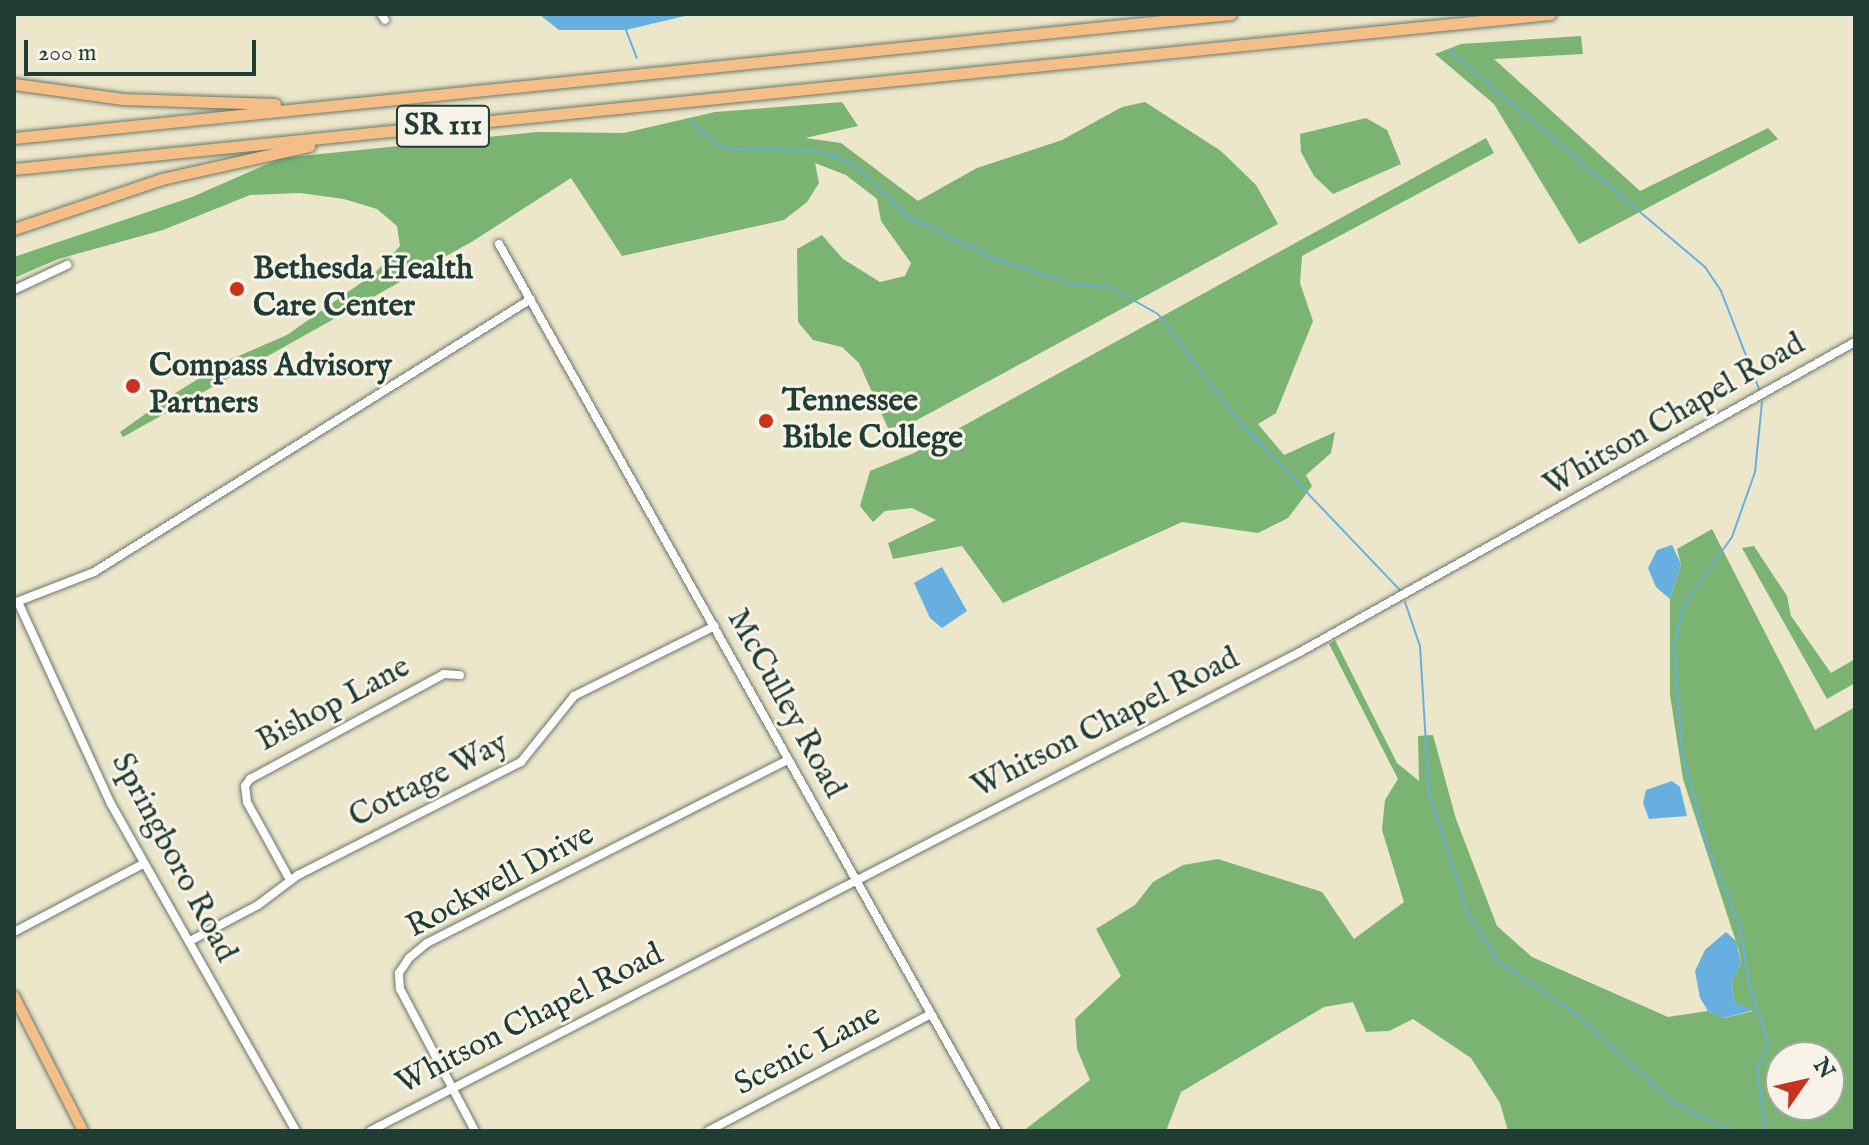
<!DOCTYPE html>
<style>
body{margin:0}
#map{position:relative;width:1869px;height:1145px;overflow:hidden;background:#ece6cb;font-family:"IM FELL English",serif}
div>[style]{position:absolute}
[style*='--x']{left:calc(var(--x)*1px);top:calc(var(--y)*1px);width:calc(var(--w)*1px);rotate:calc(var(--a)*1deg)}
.forest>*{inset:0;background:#7ab372}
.water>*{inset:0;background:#67afde}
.stream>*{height:2px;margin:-1px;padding:0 1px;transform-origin:1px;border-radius:1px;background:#67afde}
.roads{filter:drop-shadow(0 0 2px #677869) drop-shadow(0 0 2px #677869)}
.minor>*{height:8px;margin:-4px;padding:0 4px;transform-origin:4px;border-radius:4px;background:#fff}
.major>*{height:10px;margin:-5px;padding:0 5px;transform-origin:5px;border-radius:5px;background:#f6be87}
.highway>*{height:11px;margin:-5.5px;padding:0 5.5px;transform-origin:5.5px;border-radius:5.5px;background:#f6be87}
.dots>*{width:22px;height:22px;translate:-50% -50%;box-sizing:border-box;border:4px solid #f7f3e8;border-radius:50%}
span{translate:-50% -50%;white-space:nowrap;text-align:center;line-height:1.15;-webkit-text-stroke:6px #f7f3e8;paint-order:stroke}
.shield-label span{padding:2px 6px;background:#f7f3e8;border:2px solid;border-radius:6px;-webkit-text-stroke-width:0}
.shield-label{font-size:30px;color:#1f3d34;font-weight:700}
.poi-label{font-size:32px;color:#1f3d34;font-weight:700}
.left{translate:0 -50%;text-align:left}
.street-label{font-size:32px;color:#1f3d34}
.frame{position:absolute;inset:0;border:16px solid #1f3d34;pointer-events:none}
.north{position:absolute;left:1765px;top:1041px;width:80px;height:80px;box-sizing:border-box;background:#f7f3e8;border:2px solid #a1aaa0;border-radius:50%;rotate:56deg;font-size:22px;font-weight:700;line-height:32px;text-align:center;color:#1f3d34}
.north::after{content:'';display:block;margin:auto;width:28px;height:36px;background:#c8321e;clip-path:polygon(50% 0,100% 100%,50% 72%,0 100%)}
.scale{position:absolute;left:24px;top:40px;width:232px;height:36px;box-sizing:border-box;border:4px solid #1f3d34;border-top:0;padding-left:10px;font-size:24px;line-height:28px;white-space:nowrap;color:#1f3d34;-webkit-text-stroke:6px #f7f3e8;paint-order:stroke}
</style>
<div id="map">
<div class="forest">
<div style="clip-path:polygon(1581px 36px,1583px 54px,1494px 59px,1640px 191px,1768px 128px,1778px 139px,1579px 244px,1494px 104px,1435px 54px,1461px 44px)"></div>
<div style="clip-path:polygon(842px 102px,858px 126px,805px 138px,841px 143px,918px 201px,977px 168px,1062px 140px,1122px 107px,1145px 102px,1221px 151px,1256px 185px,1278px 224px,906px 426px,888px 428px,859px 363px,842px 347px,813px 340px,798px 322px,797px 249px,822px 235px,843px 259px,880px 282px,905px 276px,911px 263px,881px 221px,877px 199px,846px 175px,815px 163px,819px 183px,807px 202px,784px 220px,622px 256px,571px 178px,473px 241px,123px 437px,120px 432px,169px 397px,227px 361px,287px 335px,375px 273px,400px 246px,397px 226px,377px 209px,344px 199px,300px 193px,250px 195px,163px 230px,58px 259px,14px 278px,14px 257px,192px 197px,281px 158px,537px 132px,624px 133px,715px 112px)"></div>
<div style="clip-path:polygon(1366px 118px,1387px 130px,1401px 164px,1333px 194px,1314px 176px,1301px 152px,1300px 134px)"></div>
<div style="clip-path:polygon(1486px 138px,1494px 153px,1302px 256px,1300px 283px,1313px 321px,1276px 413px,1258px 424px,1284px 455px,1335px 432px,1331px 453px,1306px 475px,1312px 486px,1288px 518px,1258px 533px,1182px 522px,1003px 603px,962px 546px,893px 559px,888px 543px,936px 520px,912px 508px,885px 511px,873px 522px,860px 506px,870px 471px,914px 453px)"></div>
<div style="clip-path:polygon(evenodd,1712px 529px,1815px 730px,1855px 707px,1855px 1131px,1508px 1131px,1500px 1103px,1471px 1058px,1413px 1019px,1389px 1031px,1366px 1032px,1353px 1002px,1324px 1007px,1181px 1092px,1166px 1131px,1023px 1131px,1090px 1080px,1077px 1049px,1075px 1019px,1121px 976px,1096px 929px,1135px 905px,1153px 882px,1183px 865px,1218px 859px,1322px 892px,1354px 939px,1404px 902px,1382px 830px,1385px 800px,1398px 779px,1329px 644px,1335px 640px,1397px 763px,1419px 781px,1418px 736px,1433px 735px,1456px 819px,1497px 926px,1532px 957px,1668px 1017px,1708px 1011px,1724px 1018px,1753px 1011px,1734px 1002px,1732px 981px,1741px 963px,1739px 951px,1683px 779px,1670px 695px,1670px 599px,1681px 564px,1677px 549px,1712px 529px,1781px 1057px,1829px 1057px,1829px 1105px,1781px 1105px,1781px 1057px)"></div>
<div style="clip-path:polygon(1754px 546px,1787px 596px,1791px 616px,1831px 673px,1855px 659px,1855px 683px,1827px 699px,1742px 548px)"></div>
</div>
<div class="water">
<div style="clip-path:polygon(539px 14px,693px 14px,626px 30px,559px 30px)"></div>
<div style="clip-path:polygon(1672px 545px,1681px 564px,1670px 599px,1656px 587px,1648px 568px,1657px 550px)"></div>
<div style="clip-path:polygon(942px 567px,967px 611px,942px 628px,930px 618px,914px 583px)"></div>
<div style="clip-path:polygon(1672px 781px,1680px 787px,1687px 816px,1649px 819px,1643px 803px,1646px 790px)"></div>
<div style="clip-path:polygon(1726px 932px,1736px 941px,1741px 963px,1732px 981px,1734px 1002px,1754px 1010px,1723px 1018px,1708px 1011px,1700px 998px,1695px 971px,1705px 950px)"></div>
</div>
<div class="stream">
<div style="--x:626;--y:30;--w:30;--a:69"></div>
<div style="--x:1449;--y:50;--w:336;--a:40.3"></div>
<div style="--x:1705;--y:267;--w:29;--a:56"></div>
<div style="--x:1721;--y:291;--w:105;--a:68.8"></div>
<div style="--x:690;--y:120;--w:35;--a:43"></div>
<div style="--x:716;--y:144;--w:17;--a:17"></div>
<div style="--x:732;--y:149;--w:81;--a:0.7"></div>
<div style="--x:813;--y:150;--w:20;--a:15"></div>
<div style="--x:832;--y:155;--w:28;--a:26"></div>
<div style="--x:857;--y:167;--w:70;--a:44.4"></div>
<div style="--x:907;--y:216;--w:40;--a:26.6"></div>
<div style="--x:943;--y:234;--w:55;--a:25.6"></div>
<div style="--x:993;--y:258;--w:84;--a:18"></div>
<div style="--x:1073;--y:284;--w:37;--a:5"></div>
<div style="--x:1110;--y:287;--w:55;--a:29.4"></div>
<div style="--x:1158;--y:314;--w:131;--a:53"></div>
<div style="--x:1237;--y:419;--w:236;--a:46.4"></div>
<div style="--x:1762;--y:402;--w:70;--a:95.7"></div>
<div style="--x:1755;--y:472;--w:69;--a:109.5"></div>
<div style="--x:1732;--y:537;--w:85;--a:125.4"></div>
<div style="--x:1683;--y:606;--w:42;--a:102.4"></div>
<div style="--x:1674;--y:647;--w:106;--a:85.7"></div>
<div style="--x:1682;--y:753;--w:95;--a:74.8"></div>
<div style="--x:1707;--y:845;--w:88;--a:68.1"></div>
<div style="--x:1740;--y:927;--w:62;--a:80.7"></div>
<div style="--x:1750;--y:988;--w:51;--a:71.6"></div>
<div style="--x:1766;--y:1036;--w:11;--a:85"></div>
<div style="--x:1767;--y:1047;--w:24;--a:114"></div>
<div style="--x:1757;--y:1069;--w:63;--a:81.7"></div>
<div style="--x:1405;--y:602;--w:46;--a:71.2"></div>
<div style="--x:1420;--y:646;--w:147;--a:86.5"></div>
<div style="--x:1429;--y:793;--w:127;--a:72.1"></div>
<div style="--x:1468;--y:914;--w:57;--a:57.1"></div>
<div style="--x:1499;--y:962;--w:87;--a:33.7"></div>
<div style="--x:1571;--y:1010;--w:142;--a:42.1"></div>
<div style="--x:1676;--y:1105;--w:62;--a:24.9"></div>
</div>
<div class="roads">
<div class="minor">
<div style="--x:381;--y:14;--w:7;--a:56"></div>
<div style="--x:499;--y:244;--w:1017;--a:60.69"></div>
<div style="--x:14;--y:290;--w:59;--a:-25.3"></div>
<div style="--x:18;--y:602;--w:222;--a:65.3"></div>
<div style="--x:111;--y:804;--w:376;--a:60.5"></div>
<div style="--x:14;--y:603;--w:86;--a:-21.2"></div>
<div style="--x:94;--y:572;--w:515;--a:-31.99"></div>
<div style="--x:290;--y:880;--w:89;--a:-118.9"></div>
<div style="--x:247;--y:802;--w:16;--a:-97"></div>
<div style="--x:245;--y:786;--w:9;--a:-54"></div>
<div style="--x:250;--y:779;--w:221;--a:-28.4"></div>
<div style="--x:444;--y:674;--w:16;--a:4"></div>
<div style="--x:14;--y:932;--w:146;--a:-27.8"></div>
<div style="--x:190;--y:941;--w:77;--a:-27.9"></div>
<div style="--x:258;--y:905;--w:50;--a:-36.9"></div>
<div style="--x:298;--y:875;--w:250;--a:-26.9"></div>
<div style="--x:521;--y:762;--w:85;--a:-51.2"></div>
<div style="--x:574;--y:696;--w:157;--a:-26.4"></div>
<div style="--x:370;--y:1131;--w:1046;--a:-27.25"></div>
<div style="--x:1300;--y:652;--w:636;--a:-29.19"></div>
<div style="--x:475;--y:1131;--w:161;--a:-117.8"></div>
<div style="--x:400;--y:989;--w:16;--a:-94"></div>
<div style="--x:399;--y:973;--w:18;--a:-56"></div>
<div style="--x:409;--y:958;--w:23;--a:-40"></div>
<div style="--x:427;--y:943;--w:405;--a:-26.9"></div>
<div style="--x:708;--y:1131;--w:252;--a:-27.7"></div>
</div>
<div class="major">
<div style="--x:14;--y:996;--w:152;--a:62.9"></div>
</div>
<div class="highway">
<div style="--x:14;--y:84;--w:110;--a:7.8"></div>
<div style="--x:123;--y:99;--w:152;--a:1.9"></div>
<div style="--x:14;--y:138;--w:1223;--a:-5.82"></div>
<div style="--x:14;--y:169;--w:1544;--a:-5.76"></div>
<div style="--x:14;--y:229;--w:156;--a:-18.7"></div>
<div style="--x:162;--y:179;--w:151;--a:-12.7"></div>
</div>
</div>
<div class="dots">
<div style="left:237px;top:289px;background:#c8321e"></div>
<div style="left:133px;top:386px;background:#c8321e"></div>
<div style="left:766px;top:421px;background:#c8321e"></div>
</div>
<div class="shield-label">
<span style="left:443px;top:126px">SR 111</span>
</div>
<div class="poi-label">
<span class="left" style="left:253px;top:289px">Bethesda Health<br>Care Center</span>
<span class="left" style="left:149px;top:386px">Compass Advisory<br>Partners</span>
<span class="left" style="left:782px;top:421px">Tennessee<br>Bible College</span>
</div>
<div class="street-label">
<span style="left:1675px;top:416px;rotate:-30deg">Whitson Chapel Road</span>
<span style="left:785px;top:704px;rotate:61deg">McCulley Road</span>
<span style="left:334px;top:705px;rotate:-28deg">Bishop Lane</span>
<span style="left:1106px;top:724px;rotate:-27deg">Whitson Chapel Road</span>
<span style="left:429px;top:781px;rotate:-27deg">Cottage Way</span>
<span style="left:173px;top:858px;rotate:62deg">Springboro Road</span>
<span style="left:501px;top:882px;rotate:-28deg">Rockwell Drive</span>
<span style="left:530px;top:1020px;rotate:-27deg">Whitson Chapel Road</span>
<span style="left:808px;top:1051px;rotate:-28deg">Scenic Lane</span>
</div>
<div class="frame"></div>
<div class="north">N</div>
<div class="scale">200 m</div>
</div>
